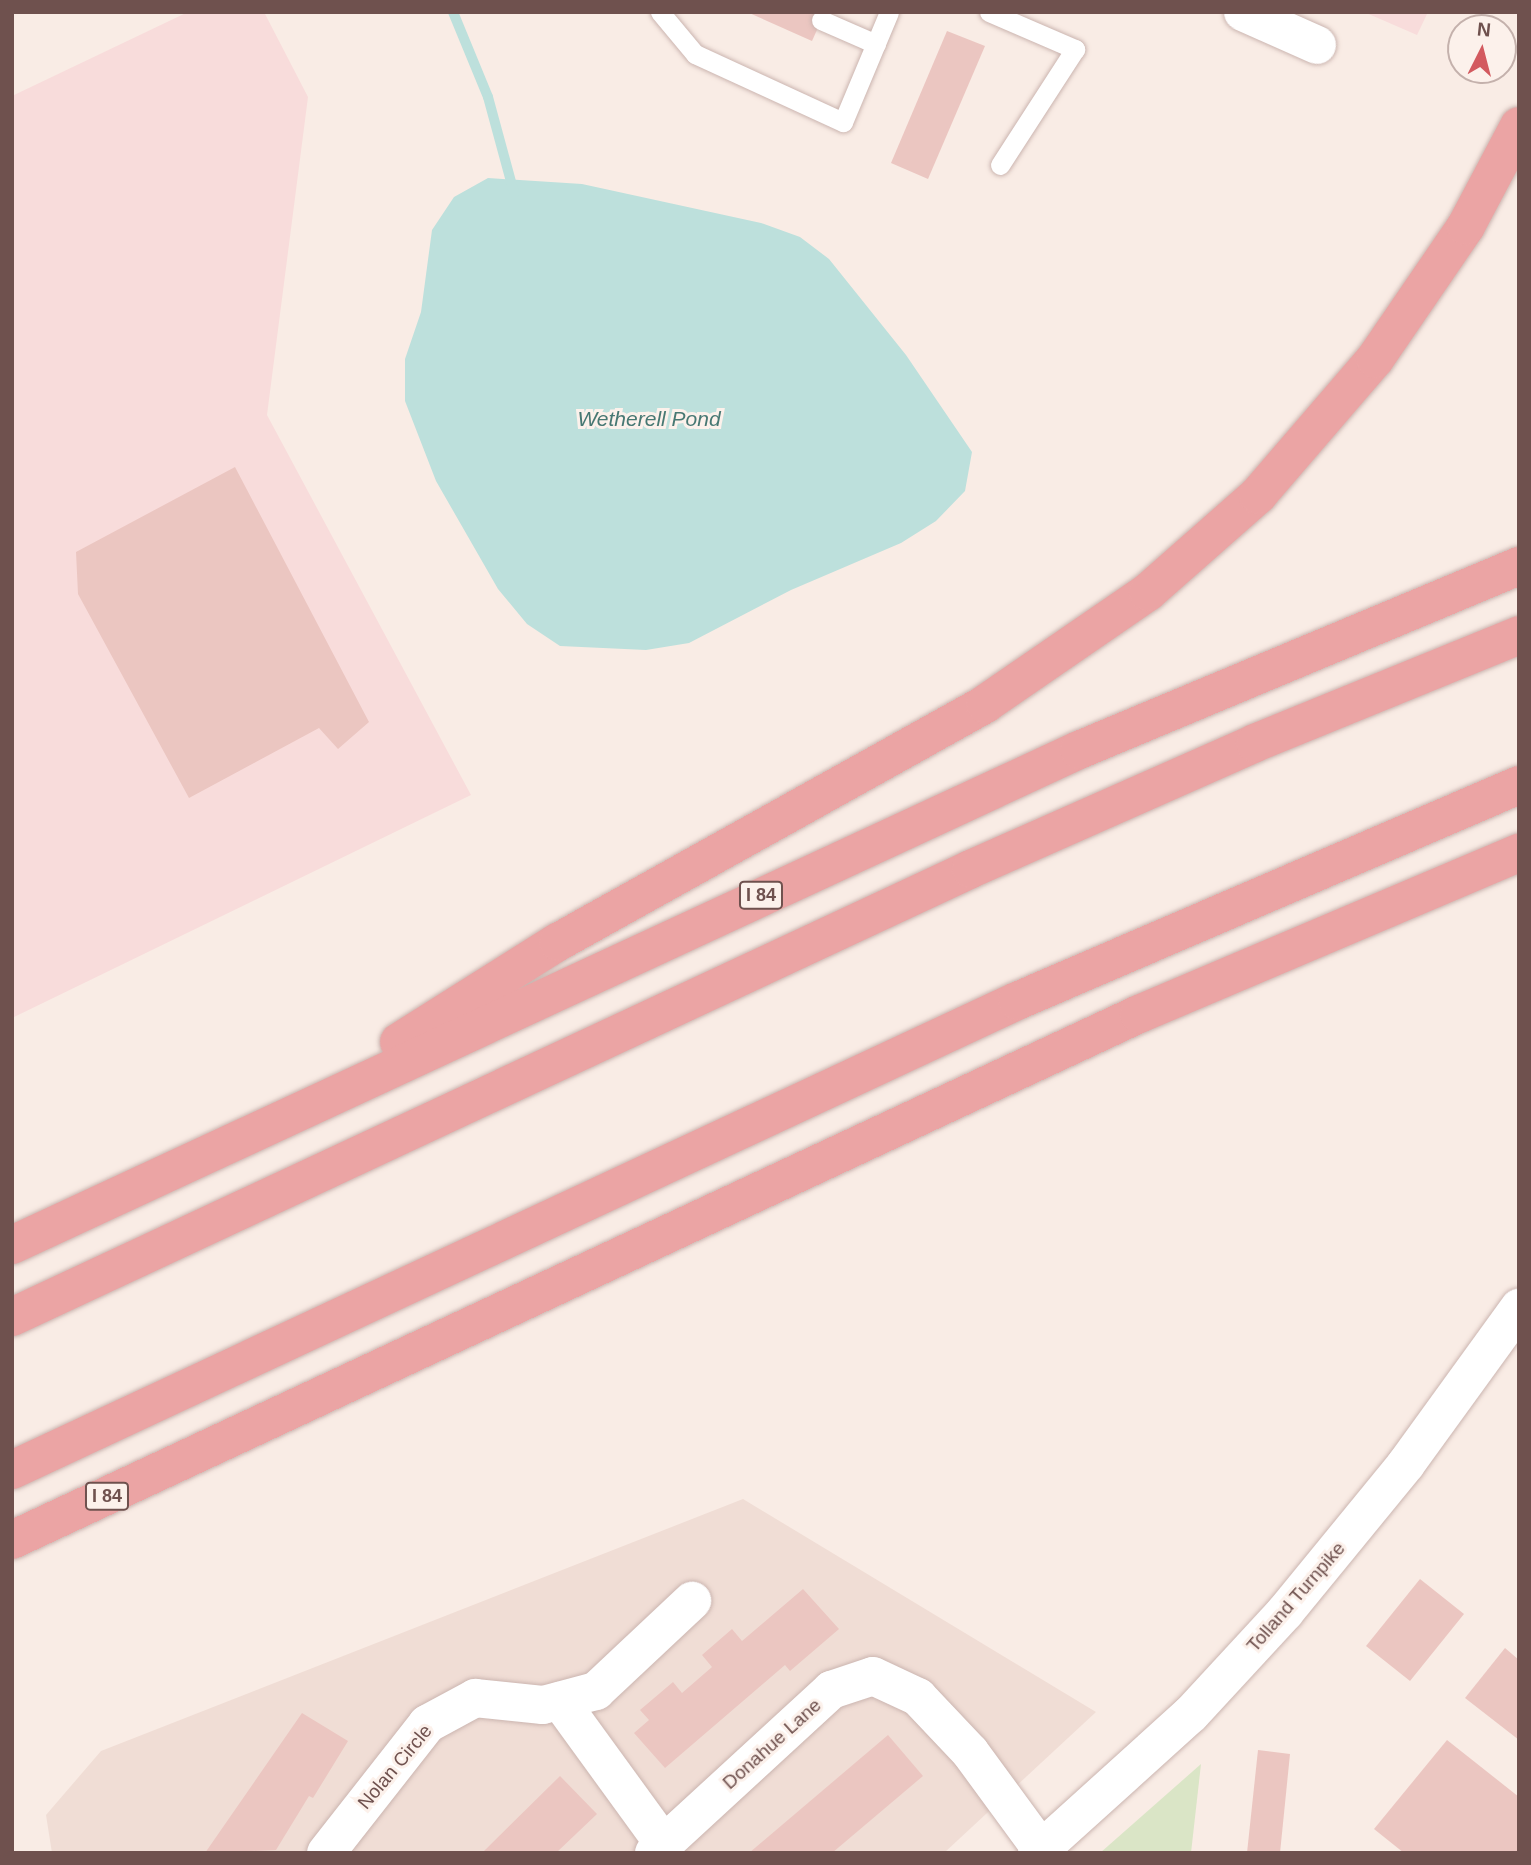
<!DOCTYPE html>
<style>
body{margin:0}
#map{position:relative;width:1531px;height:1865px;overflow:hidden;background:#f9ece5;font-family:Helvetica,sans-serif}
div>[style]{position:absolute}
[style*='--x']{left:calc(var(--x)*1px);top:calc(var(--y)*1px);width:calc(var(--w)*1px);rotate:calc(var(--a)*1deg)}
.residential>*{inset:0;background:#f0ddd5}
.commercial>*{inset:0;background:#f8dcdb}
.green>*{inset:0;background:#dae5c6}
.water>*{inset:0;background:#bde0dc}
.stream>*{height:10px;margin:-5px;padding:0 5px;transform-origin:5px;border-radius:5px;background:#bde0dc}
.building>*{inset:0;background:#ebc6c1}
.roads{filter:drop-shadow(0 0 2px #cbb5b0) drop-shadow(0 0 2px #cbb5b0)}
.service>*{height:19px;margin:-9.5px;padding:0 9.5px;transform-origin:9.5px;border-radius:9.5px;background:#fff}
.minor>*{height:38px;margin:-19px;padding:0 19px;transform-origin:19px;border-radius:19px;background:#fff}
.tertiary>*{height:38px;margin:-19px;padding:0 19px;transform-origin:19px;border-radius:19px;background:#fff}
.motorway>*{height:38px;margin:-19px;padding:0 19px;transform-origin:19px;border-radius:19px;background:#eba4a4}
span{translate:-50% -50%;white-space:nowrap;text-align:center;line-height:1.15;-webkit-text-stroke:6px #fcf1eb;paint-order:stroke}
.shield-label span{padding:2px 5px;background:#fcf1eb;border:2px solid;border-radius:5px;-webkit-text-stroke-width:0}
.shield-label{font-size:18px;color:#6f514e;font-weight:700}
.street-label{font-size:19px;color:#6f514e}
.water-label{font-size:21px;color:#477873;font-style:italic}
.frame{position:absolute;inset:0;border:14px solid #6f514e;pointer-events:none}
.north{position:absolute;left:1447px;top:14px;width:70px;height:70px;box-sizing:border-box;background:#fcf1eb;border:2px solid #c4b1ac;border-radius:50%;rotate:6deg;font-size:19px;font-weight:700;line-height:28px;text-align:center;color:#6f514e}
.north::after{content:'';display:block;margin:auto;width:24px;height:32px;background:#d35a5f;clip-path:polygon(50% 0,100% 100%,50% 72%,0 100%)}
</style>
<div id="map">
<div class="residential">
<div style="clip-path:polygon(743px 1499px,1096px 1712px,944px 1853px,52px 1853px,46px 1815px,101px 1751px)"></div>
</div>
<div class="commercial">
<div style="clip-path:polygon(188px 12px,264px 12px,308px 97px,267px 415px,471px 795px,12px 1018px,12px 96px)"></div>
<div style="clip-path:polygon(1364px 12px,1428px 12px,1417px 35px)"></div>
</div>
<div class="green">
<div style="clip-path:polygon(1201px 1764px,1191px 1853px,1100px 1853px)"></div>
</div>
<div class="water">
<div style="clip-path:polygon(488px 178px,582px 184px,761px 223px,800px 237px,829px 259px,906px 355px,972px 452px,965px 491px,936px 521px,901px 543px,791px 590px,689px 643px,646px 650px,560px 646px,527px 624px,498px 589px,436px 481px,405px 401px,405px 359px,421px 312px,432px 230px,454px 197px)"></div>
</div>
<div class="stream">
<div style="--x:453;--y:12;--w:92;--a:67.6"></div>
<div style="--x:488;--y:97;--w:99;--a:74.8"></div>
</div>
<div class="building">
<div style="clip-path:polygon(747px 12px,825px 12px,812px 41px)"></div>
<div style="clip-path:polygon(947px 31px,985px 46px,928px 179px,891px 163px)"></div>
<div style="clip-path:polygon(235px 467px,369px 722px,338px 749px,319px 728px,189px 798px,78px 594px,76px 552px)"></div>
<div style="clip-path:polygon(1420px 1579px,1464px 1614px,1410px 1681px,1366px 1646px)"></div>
<div style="clip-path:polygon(803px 1589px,839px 1629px,790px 1671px,785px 1665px,665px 1768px,634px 1733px,649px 1720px,640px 1710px,673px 1682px,682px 1693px,712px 1667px,702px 1655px,732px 1629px,742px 1641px)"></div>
<div style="clip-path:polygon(1505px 1648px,1519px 1660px,1519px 1740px,1465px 1698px)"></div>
<div style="clip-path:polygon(302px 1713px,348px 1741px,313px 1798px,309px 1796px,276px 1850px,205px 1853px)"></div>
<div style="clip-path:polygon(888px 1735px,923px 1776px,832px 1853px,749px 1853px)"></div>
<div style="clip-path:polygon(1447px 1740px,1519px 1797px,1519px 1853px,1404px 1853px,1374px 1829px)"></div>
<div style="clip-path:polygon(1258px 1750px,1290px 1754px,1280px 1853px,1247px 1853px)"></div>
<div style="clip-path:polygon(560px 1776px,597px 1814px,556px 1853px,482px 1853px)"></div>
</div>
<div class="roads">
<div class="service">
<div style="--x:660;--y:12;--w:55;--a:50.2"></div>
<div style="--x:695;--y:54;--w:163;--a:24.7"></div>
<div style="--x:843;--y:122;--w:119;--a:-67.3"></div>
<div style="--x:989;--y:12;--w:94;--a:23.3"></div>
<div style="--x:1075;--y:49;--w:138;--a:122.9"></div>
<div style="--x:821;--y:20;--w:60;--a:23.6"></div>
</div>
<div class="minor">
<div style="--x:1243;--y:12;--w:81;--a:24"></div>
<div style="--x:560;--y:1701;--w:177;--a:54"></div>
<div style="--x:326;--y:1853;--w:164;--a:-51.9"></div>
<div style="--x:427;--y:1724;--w:55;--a:-28.4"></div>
<div style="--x:475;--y:1698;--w:68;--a:5.9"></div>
<div style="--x:543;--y:1705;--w:55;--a:-14.8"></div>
<div style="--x:596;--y:1691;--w:132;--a:-43.2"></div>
<div style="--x:654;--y:1853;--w:241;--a:-42.6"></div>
<div style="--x:831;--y:1690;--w:44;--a:-18.4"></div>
<div style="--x:873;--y:1676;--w:50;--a:25"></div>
<div style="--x:918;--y:1697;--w:76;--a:46.6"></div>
<div style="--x:970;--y:1752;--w:120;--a:53.8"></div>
</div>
<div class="tertiary">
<div style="--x:1037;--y:1853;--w:207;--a:-42.1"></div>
<div style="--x:1191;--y:1714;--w:139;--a:-47.3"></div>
<div style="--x:1285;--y:1612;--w:191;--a:-50.7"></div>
<div style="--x:1406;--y:1464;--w:193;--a:-54.1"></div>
</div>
<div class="motorway">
<div style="--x:399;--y:1042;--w:188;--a:-32.2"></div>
<div style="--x:558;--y:942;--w:489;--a:-29.1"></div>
<div style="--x:985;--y:704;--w:198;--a:-34.5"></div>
<div style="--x:1148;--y:592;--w:147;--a:-41.4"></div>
<div style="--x:1258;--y:495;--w:179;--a:-49.3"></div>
<div style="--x:1375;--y:359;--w:161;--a:-55.6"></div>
<div style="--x:1466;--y:226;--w:113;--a:-62.1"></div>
<div style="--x:12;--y:1245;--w:1176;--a:-24.89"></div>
<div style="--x:1079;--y:750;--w:477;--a:-22.7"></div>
<div style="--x:12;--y:1317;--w:1058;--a:-25.04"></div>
<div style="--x:971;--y:869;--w:311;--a:-23.9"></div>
<div style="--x:1255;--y:743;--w:285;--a:-22.2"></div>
<div style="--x:12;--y:1470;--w:1109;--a:-25.02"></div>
<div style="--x:1017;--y:1001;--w:546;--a:-23.28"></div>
<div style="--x:12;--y:1540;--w:1244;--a:-25.02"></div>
<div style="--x:1139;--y:1014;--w:413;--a:-23"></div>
</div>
</div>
<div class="shield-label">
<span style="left:761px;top:895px">I 84</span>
<span style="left:107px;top:1496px">I 84</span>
</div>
<div class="street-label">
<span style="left:1296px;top:1597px;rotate:-49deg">Tolland Turnpike</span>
<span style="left:772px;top:1744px;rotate:-42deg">Donahue Lane</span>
<span style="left:395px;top:1767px;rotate:-50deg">Nolan Circle</span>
</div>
<div class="water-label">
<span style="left:649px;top:419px">Wetherell Pond</span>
</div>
<div class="frame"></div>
<div class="north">N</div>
</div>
